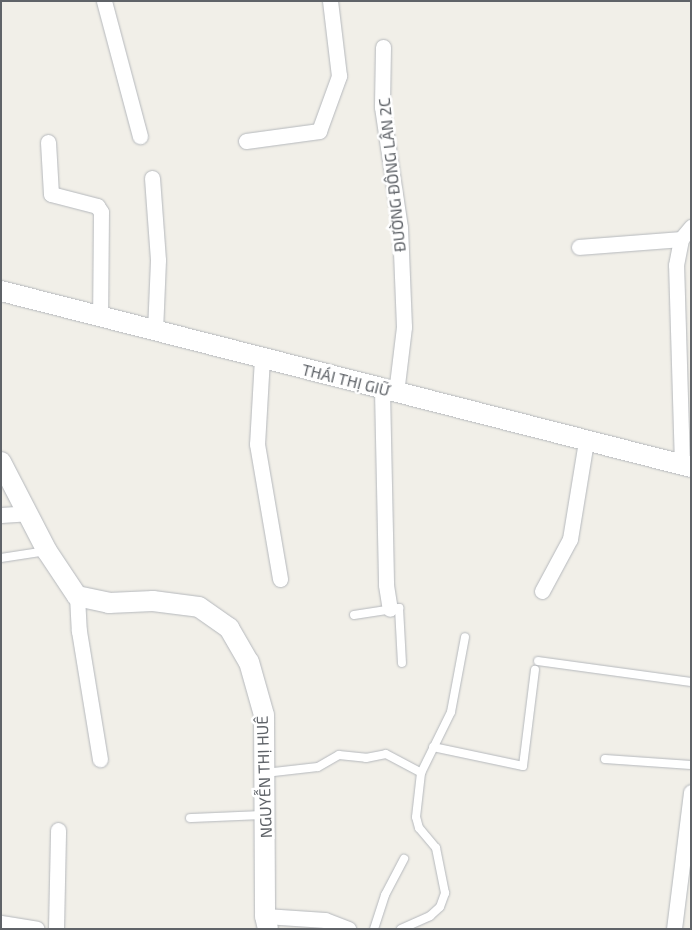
<!DOCTYPE html>
<meta charset="utf-8">
<style>
body{margin:0}
#map{position:relative;width:692px;height:930px;overflow:hidden;background:#f1efe8;font-family:"Exo 2",sans-serif}
div>[style]{position:absolute}
[style*='--x']{left:calc(var(--x)*1px);top:calc(var(--y)*1px);width:calc(var(--w)*1px);rotate:calc(var(--a)*1deg)}
.roads{filter:drop-shadow(0 0 1px #b5b8bc) drop-shadow(0 0 1px #b5b8bc)}
.lane>*{height:8px;margin:-4px;padding:0 4px;transform-origin:4px;border-radius:4px;background:#fff}
.street>*{height:15px;margin:-7.5px;padding:0 7.5px;transform-origin:7.5px;border-radius:7.5px;background:#fff}
.secondary>*{height:20px;margin:-10px;padding:0 10px;transform-origin:10px;border-radius:10px;background:#fff}
span{translate:-50% -50%;white-space:nowrap;text-align:center;line-height:1.15;-webkit-text-stroke:5px #fff;paint-order:stroke}
.street-label{font-size:16px;color:#5f6368}
.frame{position:absolute;inset:0;border:2px solid #5f6368;pointer-events:none}
</style>
<div id="map">
<div class="roads">
<div class="lane">
<div style="--x:1;--y:558;--w:46;--a:-8.8"></div>
<div style="--x:354;--y:615;--w:46;--a:-8.8"></div>
<div style="--x:399;--y:608;--w:55;--a:86.9"></div>
<div style="--x:538;--y:661;--w:154;--a:7.8"></div>
<div style="--x:433;--y:747;--w:92;--a:11.9"></div>
<div style="--x:523;--y:766;--w:97;--a:-82.9"></div>
<div style="--x:605;--y:759;--w:86;--a:4"></div>
<div style="--x:265;--y:773;--w:53;--a:-6.5"></div>
<div style="--x:318;--y:767;--w:24;--a:-30"></div>
<div style="--x:339;--y:755;--w:27;--a:6"></div>
<div style="--x:366;--y:758;--w:20;--a:-11"></div>
<div style="--x:386;--y:754;--w:40;--a:28"></div>
<div style="--x:190;--y:818;--w:74;--a:-2.3"></div>
<div style="--x:374;--y:929;--w:36;--a:-72"></div>
<div style="--x:385;--y:895;--w:41;--a:-62.2"></div>
<div style="--x:401;--y:929;--w:32;--a:-24"></div>
<div style="--x:430;--y:916;--w:13;--a:-42"></div>
<div style="--x:440;--y:907;--w:15;--a:-70"></div>
<div style="--x:445;--y:893;--w:46;--a:-101.3"></div>
<div style="--x:436;--y:848;--w:26;--a:-130"></div>
<div style="--x:419;--y:828;--w:11;--a:-105"></div>
<div style="--x:416;--y:817;--w:44;--a:-83.5"></div>
<div style="--x:421;--y:773;--w:68;--a:-63.8"></div>
<div style="--x:451;--y:712;--w:76;--a:-79.4"></div>
</div>
<div class="street">
<div style="--x:104;--y:1;--w:140;--a:75.1"></div>
<div style="--x:383;--y:47;--w:60;--a:91"></div>
<div style="--x:382;--y:107;--w:121;--a:81.5"></div>
<div style="--x:400;--y:227;--w:100;--a:87.7"></div>
<div style="--x:404;--y:327;--w:66;--a:96.9"></div>
<div style="--x:246;--y:141;--w:74;--a:-7.8"></div>
<div style="--x:319;--y:131;--w:59;--a:-70"></div>
<div style="--x:339;--y:76;--w:76;--a:-96.8"></div>
<div style="--x:48;--y:142;--w:52;--a:86.7"></div>
<div style="--x:51;--y:194;--w:48;--a:14.6"></div>
<div style="--x:97;--y:206;--w:7;--a:56"></div>
<div style="--x:101;--y:212;--w:105;--a:90.5"></div>
<div style="--x:152;--y:178;--w:82;--a:85.8"></div>
<div style="--x:158;--y:260;--w:71;--a:92.4"></div>
<div style="--x:579;--y:247;--w:102;--a:-4.5"></div>
<div style="--x:262;--y:358;--w:86;--a:93.3"></div>
<div style="--x:257;--y:444;--w:137;--a:80.3"></div>
<div style="--x:382;--y:390;--w:195;--a:88.8"></div>
<div style="--x:386;--y:585;--w:24;--a:81"></div>
<div style="--x:682;--y:465;--w:200;--a:-91.7"></div>
<div style="--x:676;--y:265;--w:26;--a:-79"></div>
<div style="--x:681;--y:239;--w:16;--a:-50"></div>
<div style="--x:1;--y:515;--w:26;--a:-4"></div>
<div style="--x:542;--y:591;--w:59;--a:-61.7"></div>
<div style="--x:570;--y:539;--w:99;--a:-80.7"></div>
<div style="--x:77;--y:596;--w:35;--a:87"></div>
<div style="--x:79;--y:631;--w:130;--a:80.7"></div>
<div style="--x:265;--y:916;--w:60;--a:3.8"></div>
<div style="--x:325;--y:920;--w:25;--a:21"></div>
<div style="--x:1;--y:923;--w:36;--a:9"></div>
<div style="--x:56;--y:929;--w:99;--a:-88.8"></div>
<div style="--x:674;--y:929;--w:138;--a:-82.9"></div>
</div>
<div class="secondary">
<div style="--x:1;--y:291;--w:712;--a:14.31"></div>
<div style="--x:1;--y:462;--w:100;--a:62.7"></div>
<div style="--x:47;--y:551;--w:54;--a:56.3"></div>
<div style="--x:77;--y:596;--w:33;--a:12"></div>
<div style="--x:109;--y:603;--w:44;--a:-2.6"></div>
<div style="--x:153;--y:601;--w:46;--a:7.4"></div>
<div style="--x:199;--y:607;--w:37;--a:35"></div>
<div style="--x:229;--y:628;--w:39;--a:60"></div>
<div style="--x:249;--y:662;--w:55;--a:74.2"></div>
<div style="--x:264;--y:715;--w:201;--a:89.7"></div>
<div style="--x:265;--y:916;--w:13;--a:77"></div>
</div>
</div>
<div class="street-label">
<span style="left:392px;top:175px;rotate:-96deg">ĐƯỜNG ĐÔNG LÂN 2C</span>
<span style="left:346px;top:380px;rotate:14deg">THÁI THỊ GIỮ</span>
<span style="left:264px;top:777px;rotate:-92deg">NGUYỄN THỊ HUÊ</span>
</div>
<div class="frame"></div>
</div>
